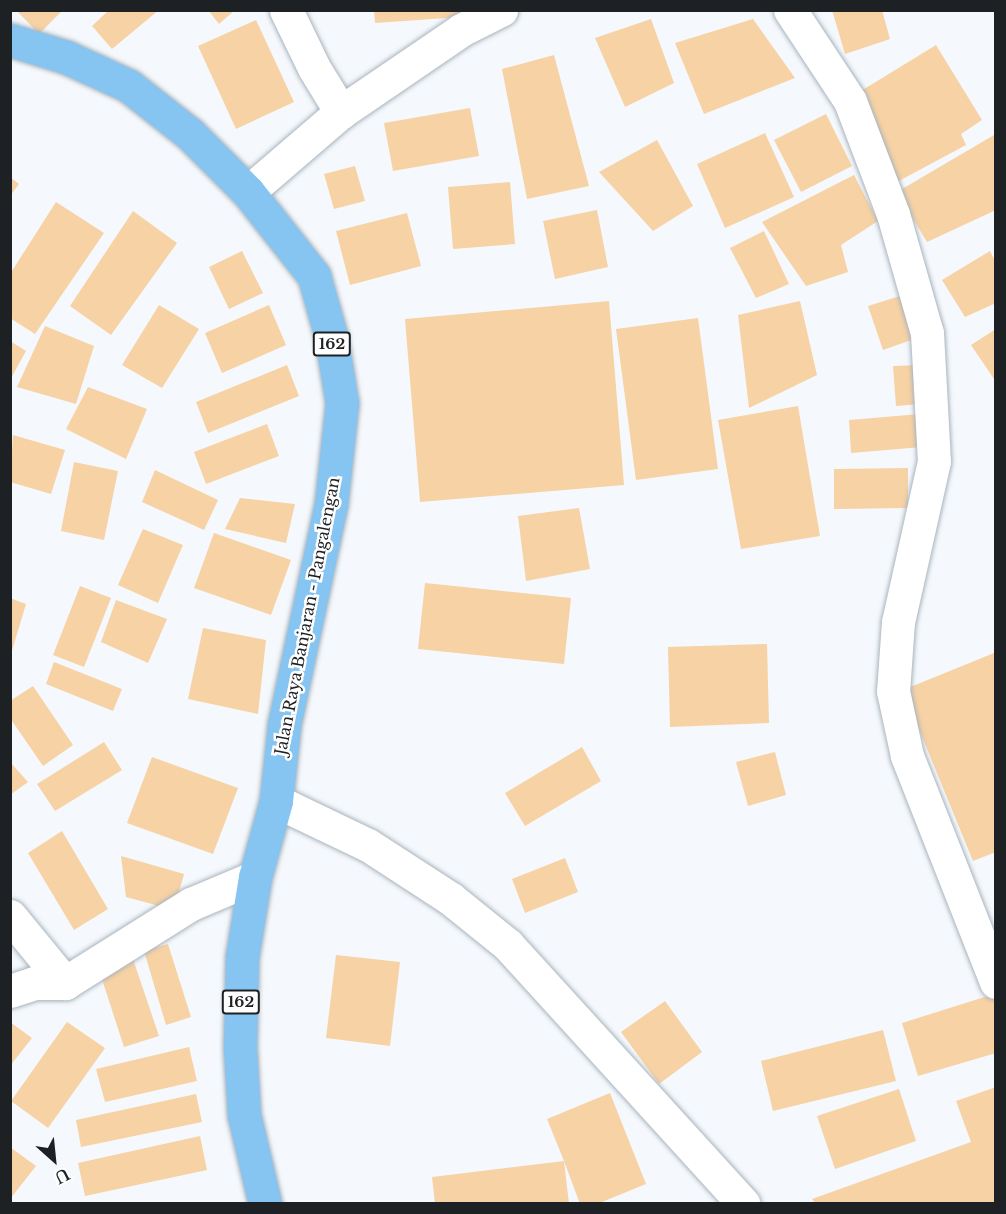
<!DOCTYPE html>
<style>
body{margin:0}
#map{position:relative;width:1006px;height:1214px;overflow:hidden;background:#f5f9fd;font-family:"Libre Baskerville",serif}
div>[style]{position:absolute}
[style*='--x']{left:calc(var(--x)*1px);top:calc(var(--y)*1px);width:calc(var(--w)*1px);rotate:calc(var(--a)*1deg)}
.building>*{inset:0;background:#f7d2a4}
.roads{filter:drop-shadow(0 0 2px #a9b4bd) drop-shadow(0 0 2px #a9b4bd)}
.street>*{height:33px;margin:-16.5px;padding:0 16.5px;transform-origin:16.5px;border-radius:16.5px;background:#fff}
.primary>*{height:33px;margin:-16.5px;padding:0 16.5px;transform-origin:16.5px;border-radius:16.5px;background:#86c5f1}
span{translate:-50% -50%;white-space:nowrap;text-align:center;line-height:1.15;-webkit-text-stroke:5px #fff;paint-order:stroke}
.shield-label span{padding:2px 4px;background:#fff;border:2px solid;border-radius:4px;-webkit-text-stroke-width:0}
.shield-label{font-size:15px;color:#1d2124;font-weight:700}
.street-label{font-size:16px;color:#1d2124}
.frame{position:absolute;inset:0;border:12px solid #1d2124;pointer-events:none}
.north{position:absolute;left:24px;top:1130px;width:60px;height:60px;-webkit-text-stroke:4px #fff;paint-order:stroke;rotate:153deg;font-size:16px;font-weight:700;line-height:24px;text-align:center;color:#1d2124}
.north::after{content:'';display:block;margin:auto;width:21px;height:27px;background:#1d2124;clip-path:polygon(50% 0,100% 100%,50% 72%,0 100%)}
</style>
<div id="map">
<div class="building">
<div style="clip-path:polygon(16px 10px,63px 10px,39px 34px)"></div>
<div style="clip-path:polygon(109px 10px,159px 10px,112px 49px,92px 26px)"></div>
<div style="clip-path:polygon(208px 10px,235px 10px,219px 24px)"></div>
<div style="clip-path:polygon(374px 10px,461px 10px,462px 17px,375px 23px)"></div>
<div style="clip-path:polygon(832px 10px,882px 10px,890px 39px,845px 54px)"></div>
<div style="clip-path:polygon(651px 19px,674px 83px,625px 107px,595px 38px)"></div>
<div style="clip-path:polygon(753px 19px,795px 78px,704px 114px,675px 43px)"></div>
<div style="clip-path:polygon(256px 20px,294px 102px,236px 129px,198px 46px)"></div>
<div style="clip-path:polygon(936px 45px,982px 120px,961px 134px,966px 145px,897px 182px,856px 94px)"></div>
<div style="clip-path:polygon(554px 55px,589px 186px,527px 199px,502px 69px)"></div>
<div style="clip-path:polygon(470px 108px,479px 156px,393px 171px,384px 123px)"></div>
<div style="clip-path:polygon(826px 114px,852px 166px,801px 192px,774px 140px)"></div>
<div style="clip-path:polygon(765px 133px,794px 197px,725px 228px,697px 164px)"></div>
<div style="clip-path:polygon(994px 135px,996px 210px,927px 242px,897px 192px)"></div>
<div style="clip-path:polygon(657px 140px,693px 206px,653px 231px,599px 172px)"></div>
<div style="clip-path:polygon(355px 166px,365px 201px,334px 209px,324px 174px)"></div>
<div style="clip-path:polygon(854px 175px,878px 221px,841px 245px,848px 272px,806px 286px,762px 222px)"></div>
<div style="clip-path:polygon(10px 177px,19px 184px,10px 196px)"></div>
<div style="clip-path:polygon(510px 182px,515px 244px,453px 249px,448px 187px)"></div>
<div style="clip-path:polygon(56px 202px,104px 233px,35px 334px,10px 318px,10px 274px)"></div>
<div style="clip-path:polygon(597px 210px,608px 267px,555px 279px,543px 221px)"></div>
<div style="clip-path:polygon(133px 211px,177px 243px,111px 335px,70px 306px)"></div>
<div style="clip-path:polygon(407px 213px,421px 266px,350px 285px,336px 231px)"></div>
<div style="clip-path:polygon(764px 231px,789px 284px,756px 298px,730px 248px)"></div>
<div style="clip-path:polygon(242px 251px,263px 293px,229px 309px,209px 267px)"></div>
<div style="clip-path:polygon(990px 251px,996px 263px,996px 303px,965px 317px,942px 280px)"></div>
<div style="clip-path:polygon(903px 295px,917px 338px,883px 350px,868px 306px)"></div>
<div style="clip-path:polygon(609px 301px,624px 485px,420px 502px,405px 319px)"></div>
<div style="clip-path:polygon(800px 301px,817px 375px,749px 408px,738px 315px)"></div>
<div style="clip-path:polygon(159px 305px,199px 329px,162px 388px,122px 365px)"></div>
<div style="clip-path:polygon(269px 305px,286px 345px,222px 373px,205px 333px)"></div>
<div style="clip-path:polygon(698px 318px,718px 469px,636px 480px,616px 329px)"></div>
<div style="clip-path:polygon(45px 326px,94px 346px,76px 404px,17px 387px)"></div>
<div style="clip-path:polygon(996px 329px,996px 382px,971px 345px)"></div>
<div style="clip-path:polygon(10px 341px,26px 351px,10px 380px)"></div>
<div style="clip-path:polygon(287px 365px,299px 396px,208px 433px,196px 402px)"></div>
<div style="clip-path:polygon(919px 365px,921px 404px,896px 406px,893px 366px)"></div>
<div style="clip-path:polygon(88px 387px,147px 409px,126px 459px,66px 429px)"></div>
<div style="clip-path:polygon(798px 406px,820px 536px,741px 549px,718px 420px)"></div>
<div style="clip-path:polygon(920px 414px,922px 447px,851px 453px,849px 420px)"></div>
<div style="clip-path:polygon(267px 424px,279px 456px,206px 484px,194px 452px)"></div>
<div style="clip-path:polygon(13px 435px,65px 450px,51px 494px,10px 482px)"></div>
<div style="clip-path:polygon(74px 462px,118px 471px,104px 540px,61px 531px)"></div>
<div style="clip-path:polygon(908px 468px,908px 508px,834px 509px,834px 469px)"></div>
<div style="clip-path:polygon(155px 470px,218px 500px,204px 530px,142px 502px)"></div>
<div style="clip-path:polygon(240px 498px,295px 504px,286px 543px,225px 529px)"></div>
<div style="clip-path:polygon(579px 508px,590px 569px,526px 581px,518px 516px)"></div>
<div style="clip-path:polygon(143px 529px,183px 545px,158px 603px,118px 585px)"></div>
<div style="clip-path:polygon(214px 533px,291px 560px,271px 615px,194px 588px)"></div>
<div style="clip-path:polygon(425px 583px,571px 598px,564px 664px,418px 649px)"></div>
<div style="clip-path:polygon(80px 586px,111px 598px,84px 667px,53px 655px)"></div>
<div style="clip-path:polygon(10px 598px,26px 604px,11px 654px,10px 654px)"></div>
<div style="clip-path:polygon(116px 600px,167px 619px,148px 663px,101px 642px)"></div>
<div style="clip-path:polygon(203px 628px,266px 640px,258px 714px,188px 699px)"></div>
<div style="clip-path:polygon(767px 644px,769px 723px,670px 727px,668px 647px)"></div>
<div style="clip-path:polygon(994px 653px,996px 852px,973px 861px,903px 690px)"></div>
<div style="clip-path:polygon(54px 662px,122px 689px,113px 711px,46px 684px)"></div>
<div style="clip-path:polygon(33px 686px,73px 745px,43px 766px,10px 718px,10px 701px)"></div>
<div style="clip-path:polygon(104px 742px,122px 770px,55px 811px,37px 784px)"></div>
<div style="clip-path:polygon(582px 747px,601px 781px,525px 826px,505px 793px)"></div>
<div style="clip-path:polygon(775px 752px,786px 795px,748px 806px,736px 762px)"></div>
<div style="clip-path:polygon(152px 757px,238px 788px,213px 854px,127px 823px)"></div>
<div style="clip-path:polygon(10px 762px,28px 782px,10px 795px)"></div>
<div style="clip-path:polygon(62px 831px,108px 909px,74px 930px,28px 853px)"></div>
<div style="clip-path:polygon(121px 856px,184px 874px,174px 910px,126px 897px)"></div>
<div style="clip-path:polygon(565px 858px,578px 892px,525px 913px,512px 879px)"></div>
<div style="clip-path:polygon(168px 944px,191px 1017px,166px 1025px,144px 951px)"></div>
<div style="clip-path:polygon(336px 955px,400px 962px,390px 1046px,326px 1038px)"></div>
<div style="clip-path:polygon(133px 959px,159px 1036px,124px 1047px,99px 970px)"></div>
<div style="clip-path:polygon(994px 994px,996px 1053px,918px 1076px,902px 1023px)"></div>
<div style="clip-path:polygon(665px 1001px,702px 1052px,659px 1084px,621px 1032px)"></div>
<div style="clip-path:polygon(10px 1022px,32px 1038px,10px 1066px)"></div>
<div style="clip-path:polygon(67px 1022px,105px 1048px,48px 1128px,11px 1101px)"></div>
<div style="clip-path:polygon(883px 1030px,896px 1081px,773px 1111px,761px 1061px)"></div>
<div style="clip-path:polygon(189px 1047px,197px 1081px,105px 1102px,96px 1069px)"></div>
<div style="clip-path:polygon(996px 1087px,996px 1204px,816px 1204px,812px 1199px,971px 1142px,956px 1101px)"></div>
<div style="clip-path:polygon(899px 1089px,916px 1141px,835px 1169px,817px 1116px)"></div>
<div style="clip-path:polygon(610px 1093px,646px 1184px,597px 1204px,580px 1204px,564px 1161px,569px 1204px,435px 1204px,432px 1177px,564px 1161px,547px 1119px)"></div>
<div style="clip-path:polygon(196px 1094px,202px 1122px,81px 1147px,76px 1120px)"></div>
<div style="clip-path:polygon(200px 1136px,207px 1170px,85px 1196px,78px 1163px)"></div>
<div style="clip-path:polygon(10px 1147px,36px 1166px,10px 1199px)"></div>
</div>
<div class="roads">
<div class="street">
<div style="--x:286;--y:10;--w:64;--a:64.2"></div>
<div style="--x:314;--y:68;--w:52;--a:58.5"></div>
<div style="--x:790;--y:10;--w:109;--a:56.6"></div>
<div style="--x:850;--y:101;--w:121;--a:69.2"></div>
<div style="--x:893;--y:214;--w:124;--a:74.1"></div>
<div style="--x:927;--y:333;--w:128;--a:86.9"></div>
<div style="--x:934;--y:461;--w:165;--a:102.6"></div>
<div style="--x:898;--y:622;--w:69;--a:94.1"></div>
<div style="--x:893;--y:691;--w:66;--a:77.8"></div>
<div style="--x:907;--y:756;--w:243;--a:68.5"></div>
<div style="--x:248;--y:192;--w:123;--a:-40.7"></div>
<div style="--x:341;--y:112;--w:145;--a:-34.3"></div>
<div style="--x:461;--y:30;--w:45;--a:-26.6"></div>
<div style="--x:276;--y:801;--w:102;--a:25.6"></div>
<div style="--x:368;--y:845;--w:99;--a:33"></div>
<div style="--x:451;--y:899;--w:73;--a:38.9"></div>
<div style="--x:508;--y:945;--w:350;--a:47.7"></div>
<div style="--x:10;--y:916;--w:87;--a:50.6"></div>
<div style="--x:10;--y:991;--w:25;--a:-18"></div>
<div style="--x:34;--y:983;--w:31;--a:0"></div>
<div style="--x:65;--y:983;--w:149;--a:-32.1"></div>
<div style="--x:191;--y:904;--w:69;--a:-22.9"></div>
</div>
<div class="primary">
<div style="--x:10;--y:40;--w:59;--a:16.9"></div>
<div style="--x:66;--y:57;--w:69;--a:24.7"></div>
<div style="--x:129;--y:86;--w:78;--a:38.2"></div>
<div style="--x:190;--y:134;--w:82;--a:45"></div>
<div style="--x:248;--y:192;--w:107;--a:51.8"></div>
<div style="--x:314;--y:276;--w:62;--a:74.2"></div>
<div style="--x:331;--y:336;--w:68;--a:80.7"></div>
<div style="--x:342;--y:403;--w:102;--a:96.2"></div>
<div style="--x:331;--y:504;--w:227;--a:102"></div>
<div style="--x:284;--y:726;--w:75;--a:96.1"></div>
<div style="--x:276;--y:801;--w:79;--a:105.4"></div>
<div style="--x:255;--y:877;--w:81;--a:99.2"></div>
<div style="--x:242;--y:957;--w:91;--a:91.3"></div>
<div style="--x:240;--y:1048;--w:67;--a:86.6"></div>
<div style="--x:244;--y:1115;--w:91;--a:76.7"></div>
</div>
</div>
<div class="shield-label">
<span style="left:332px;top:344px">162</span>
<span style="left:241px;top:1002px">162</span>
</div>
<div class="street-label">
<span style="left:307px;top:616px;rotate:-79deg">Jalan Raya Banjaran - Pangalengan</span>
</div>
<div class="frame"></div>
<div class="north">U</div>
</div>
